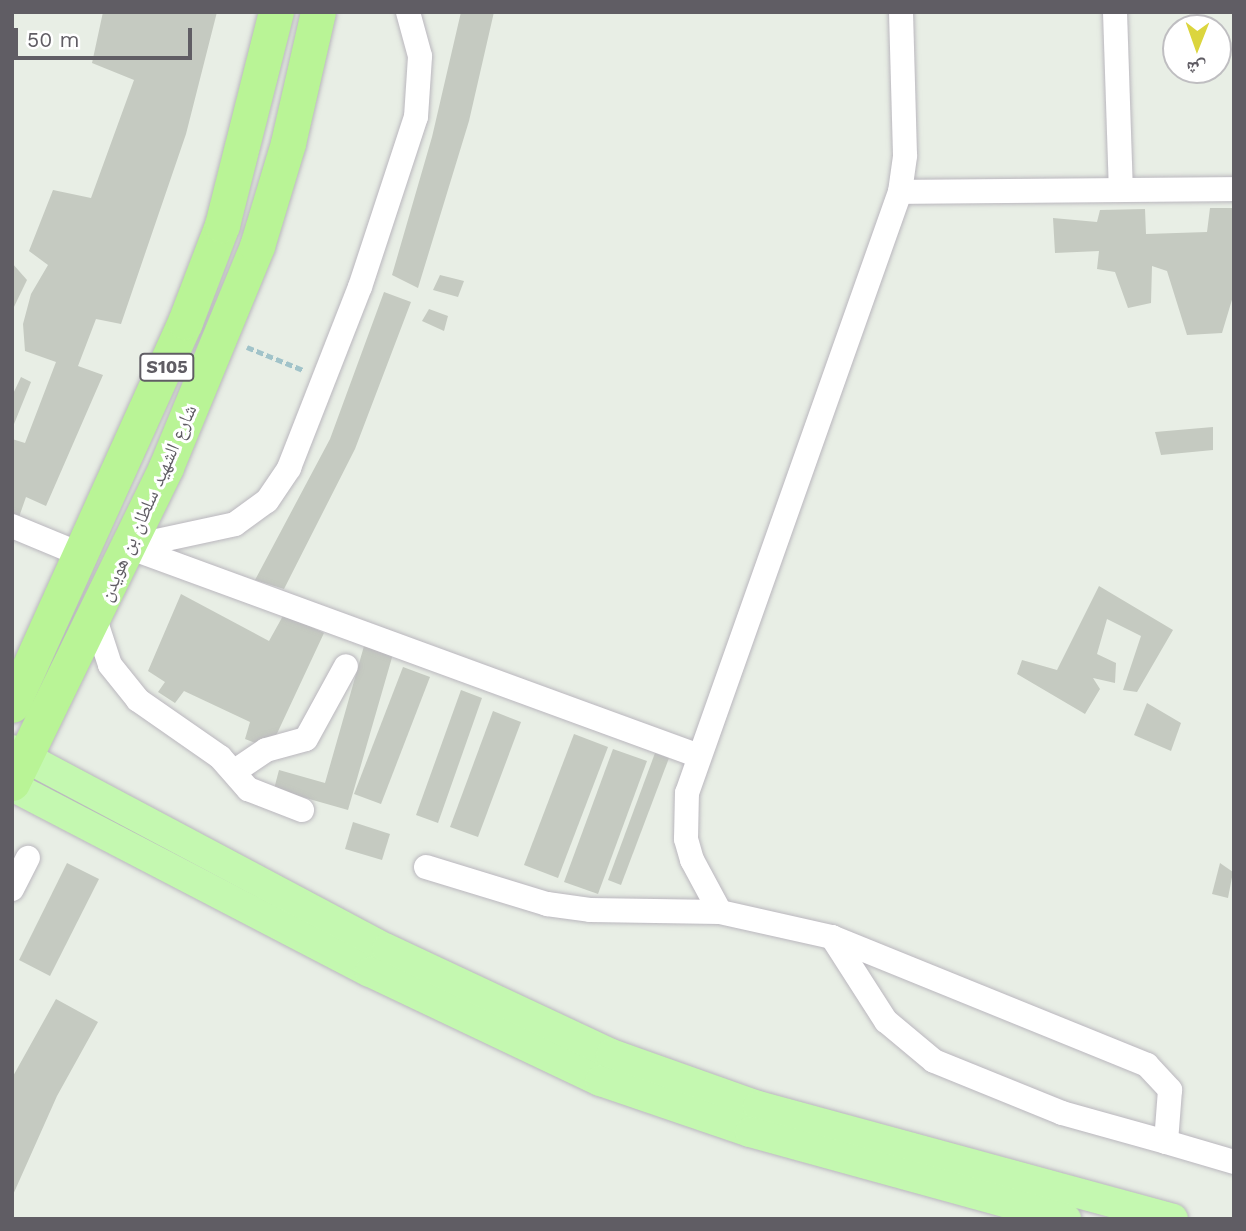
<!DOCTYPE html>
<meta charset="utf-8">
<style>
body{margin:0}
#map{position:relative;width:1246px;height:1231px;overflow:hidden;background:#e8eee5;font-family:"Work Sans","Noto Naskh Arabic",sans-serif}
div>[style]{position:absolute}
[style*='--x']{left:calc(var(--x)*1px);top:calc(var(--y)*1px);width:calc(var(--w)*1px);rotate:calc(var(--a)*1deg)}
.building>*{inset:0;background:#c5cac1}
.path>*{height:4.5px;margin-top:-2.25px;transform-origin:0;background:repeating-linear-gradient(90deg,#a1c3c9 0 7px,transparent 0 10.5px)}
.roads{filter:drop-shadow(0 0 2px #bab7be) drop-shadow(0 0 2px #bab7be)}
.minor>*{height:24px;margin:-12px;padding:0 12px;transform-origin:12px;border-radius:12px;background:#fff}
.major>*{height:30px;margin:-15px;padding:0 15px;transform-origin:15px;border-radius:15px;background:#c4f8b0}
.highway>*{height:35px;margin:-17.5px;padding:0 17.5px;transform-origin:17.5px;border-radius:17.5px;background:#b9f496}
span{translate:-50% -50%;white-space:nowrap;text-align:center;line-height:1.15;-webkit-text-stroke:6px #fff;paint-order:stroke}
.shield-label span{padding:2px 5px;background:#fff;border:2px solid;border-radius:5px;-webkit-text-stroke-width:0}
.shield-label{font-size:18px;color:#605d64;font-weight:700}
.street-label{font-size:19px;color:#605d64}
.frame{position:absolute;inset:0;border:14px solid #605d64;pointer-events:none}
.north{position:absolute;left:1162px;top:14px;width:70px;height:70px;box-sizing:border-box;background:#fff;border:2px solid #bfbec1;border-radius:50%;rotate:181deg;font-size:19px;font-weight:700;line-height:28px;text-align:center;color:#605d64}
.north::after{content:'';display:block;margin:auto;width:24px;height:32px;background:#dbd53e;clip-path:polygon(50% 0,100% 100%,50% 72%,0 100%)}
.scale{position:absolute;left:14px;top:28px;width:178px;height:32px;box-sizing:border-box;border:4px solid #605d64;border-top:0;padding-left:9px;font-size:21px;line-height:24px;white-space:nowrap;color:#605d64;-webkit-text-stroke:5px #fff;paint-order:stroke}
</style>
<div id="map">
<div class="building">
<div style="clip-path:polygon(103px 12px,217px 12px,186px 134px,121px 324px,96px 319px,78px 366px,103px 375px,46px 506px,26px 497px,19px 517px,12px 514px,12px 439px,25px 443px,56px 362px,25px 351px,23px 324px,31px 294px,48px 265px,29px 251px,53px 190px,91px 198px,134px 80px,92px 63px)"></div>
<div style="clip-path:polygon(461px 12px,494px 12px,469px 121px,418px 288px,392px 275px,432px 137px)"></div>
<div style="clip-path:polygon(1210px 208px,1234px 208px,1234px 293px,1222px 333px,1187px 335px,1167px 271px,1152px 266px,1151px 303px,1128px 308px,1115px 272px,1097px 269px,1099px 251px,1055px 253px,1053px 218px,1097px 222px,1100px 210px,1145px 209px,1146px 234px,1207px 232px)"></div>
<div style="clip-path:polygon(12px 263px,27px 280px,12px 311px)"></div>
<div style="clip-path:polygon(440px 275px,464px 281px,458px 297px,433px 290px)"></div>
<div style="clip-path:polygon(384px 292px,411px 302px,355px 449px,284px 589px,255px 580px,330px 439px)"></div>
<div style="clip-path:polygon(429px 309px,448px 316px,444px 331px,422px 321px)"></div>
<div style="clip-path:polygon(21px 377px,31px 382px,12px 429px,12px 396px)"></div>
<div style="clip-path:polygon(1213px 427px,1213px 450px,1161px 455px,1155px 432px)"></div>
<div style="clip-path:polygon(1099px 586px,1173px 630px,1137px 692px,1123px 690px,1141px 636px,1107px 619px,1097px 654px,1116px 663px,1115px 683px,1093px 678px,1100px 689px,1085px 714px,1017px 674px,1022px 660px,1057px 670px)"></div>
<div style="clip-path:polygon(181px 594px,269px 641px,284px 614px,324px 633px,274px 740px,261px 745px,245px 739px,250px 722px,184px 691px,175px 703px,158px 692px,165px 682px,148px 671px)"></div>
<div style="clip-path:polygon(364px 646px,393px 654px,348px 810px,274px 789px,279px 770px,325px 783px)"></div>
<div style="clip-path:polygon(403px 667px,430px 677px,381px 804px,354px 794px)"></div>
<div style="clip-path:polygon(461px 690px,482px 698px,438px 823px,416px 815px)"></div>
<div style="clip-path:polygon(1147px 703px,1181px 723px,1171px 751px,1134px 735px)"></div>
<div style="clip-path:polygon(493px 711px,521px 722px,478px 837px,450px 827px)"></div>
<div style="clip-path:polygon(574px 734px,608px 747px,558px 878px,524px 865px)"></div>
<div style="clip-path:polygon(613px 749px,647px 761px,598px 894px,564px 882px)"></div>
<div style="clip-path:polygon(655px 753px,669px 758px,621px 885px,608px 880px)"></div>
<div style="clip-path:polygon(353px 822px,390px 834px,382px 860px,345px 849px)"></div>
<div style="clip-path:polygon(67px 863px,99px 879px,50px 976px,19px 960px)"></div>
<div style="clip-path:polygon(1220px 863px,1233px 872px,1228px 898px,1212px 894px)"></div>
<div style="clip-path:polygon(56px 999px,98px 1022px,57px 1096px,12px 1197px,12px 1078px)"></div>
</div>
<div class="path">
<div style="--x:247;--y:347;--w:61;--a:22.3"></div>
</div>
<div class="roads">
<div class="minor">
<div style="--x:1115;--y:12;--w:178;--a:88.1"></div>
<div style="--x:900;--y:192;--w:334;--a:-0.5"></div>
<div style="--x:12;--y:526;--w:76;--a:22.5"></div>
<div style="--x:129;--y:547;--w:108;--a:-12.2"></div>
<div style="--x:235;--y:524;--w:39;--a:-36"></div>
<div style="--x:267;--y:501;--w:40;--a:-56"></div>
<div style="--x:289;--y:468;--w:194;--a:-68.6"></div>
<div style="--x:360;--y:287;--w:179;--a:-71.8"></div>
<div style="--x:416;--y:117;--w:61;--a:-86.2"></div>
<div style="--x:420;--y:56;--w:46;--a:-105.3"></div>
<div style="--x:131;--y:548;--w:605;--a:20.11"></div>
<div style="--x:95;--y:619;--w:48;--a:71.9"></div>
<div style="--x:110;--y:665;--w:45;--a:51.3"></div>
<div style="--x:138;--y:700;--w:100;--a:34.8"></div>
<div style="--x:220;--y:757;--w:43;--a:48.8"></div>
<div style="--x:248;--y:789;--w:58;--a:21.3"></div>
<div style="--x:235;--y:771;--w:37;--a:-34"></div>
<div style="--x:266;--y:750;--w:41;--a:-15.4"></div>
<div style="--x:306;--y:739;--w:83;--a:-61.3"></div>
<div style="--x:426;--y:867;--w:127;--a:17"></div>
<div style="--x:547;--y:904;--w:43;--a:7.9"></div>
<div style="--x:590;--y:910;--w:130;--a:0.9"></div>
<div style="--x:720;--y:912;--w:115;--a:12.6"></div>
<div style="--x:832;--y:937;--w:340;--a:22.1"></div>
<div style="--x:1147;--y:1065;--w:34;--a:47"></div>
<div style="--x:1170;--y:1090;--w:52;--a:94.4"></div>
<div style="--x:1166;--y:1142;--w:71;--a:16.4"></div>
<div style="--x:12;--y:889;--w:35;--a:-63"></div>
<div style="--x:720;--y:912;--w:59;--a:-118.3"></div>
<div style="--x:692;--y:860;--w:22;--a:-106"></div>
<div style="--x:686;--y:839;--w:46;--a:-88.8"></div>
<div style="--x:687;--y:793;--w:638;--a:-70.49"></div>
<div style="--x:900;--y:192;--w:37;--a:-82"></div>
<div style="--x:905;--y:155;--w:143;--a:-91.6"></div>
<div style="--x:832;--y:937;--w:100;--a:57.3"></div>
<div style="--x:886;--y:1021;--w:62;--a:39.8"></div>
<div style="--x:934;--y:1061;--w:138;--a:22.1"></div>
<div style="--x:1062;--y:1113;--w:108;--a:15.6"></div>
</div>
<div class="major">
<div style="--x:12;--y:750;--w:425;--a:28"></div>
<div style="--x:387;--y:949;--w:247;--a:25.1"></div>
<div style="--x:611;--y:1054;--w:156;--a:19.5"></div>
<div style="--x:758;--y:1106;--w:430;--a:15.2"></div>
<div style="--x:12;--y:786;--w:403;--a:27.5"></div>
<div style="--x:370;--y:972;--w:255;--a:25.4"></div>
<div style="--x:600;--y:1081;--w:158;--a:18.8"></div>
<div style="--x:750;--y:1132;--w:328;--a:15.4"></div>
</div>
<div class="highway">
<div style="--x:12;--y:705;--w:420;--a:-65.7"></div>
<div style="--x:185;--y:322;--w:104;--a:-69.1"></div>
<div style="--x:222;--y:225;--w:220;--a:-75.8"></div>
<div style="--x:12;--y:783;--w:352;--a:-64"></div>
<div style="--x:166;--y:467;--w:239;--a:-67.6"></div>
<div style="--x:257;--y:246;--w:108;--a:-73.2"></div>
<div style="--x:288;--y:143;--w:134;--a:-77.1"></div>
</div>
</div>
<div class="shield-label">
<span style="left:167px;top:367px">S105</span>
</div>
<div class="street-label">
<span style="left:148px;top:503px;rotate:-66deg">شارع الشهيد سلطان بن هويدن</span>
</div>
<div class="frame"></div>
<div class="north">ش</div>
<div class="scale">50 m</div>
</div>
